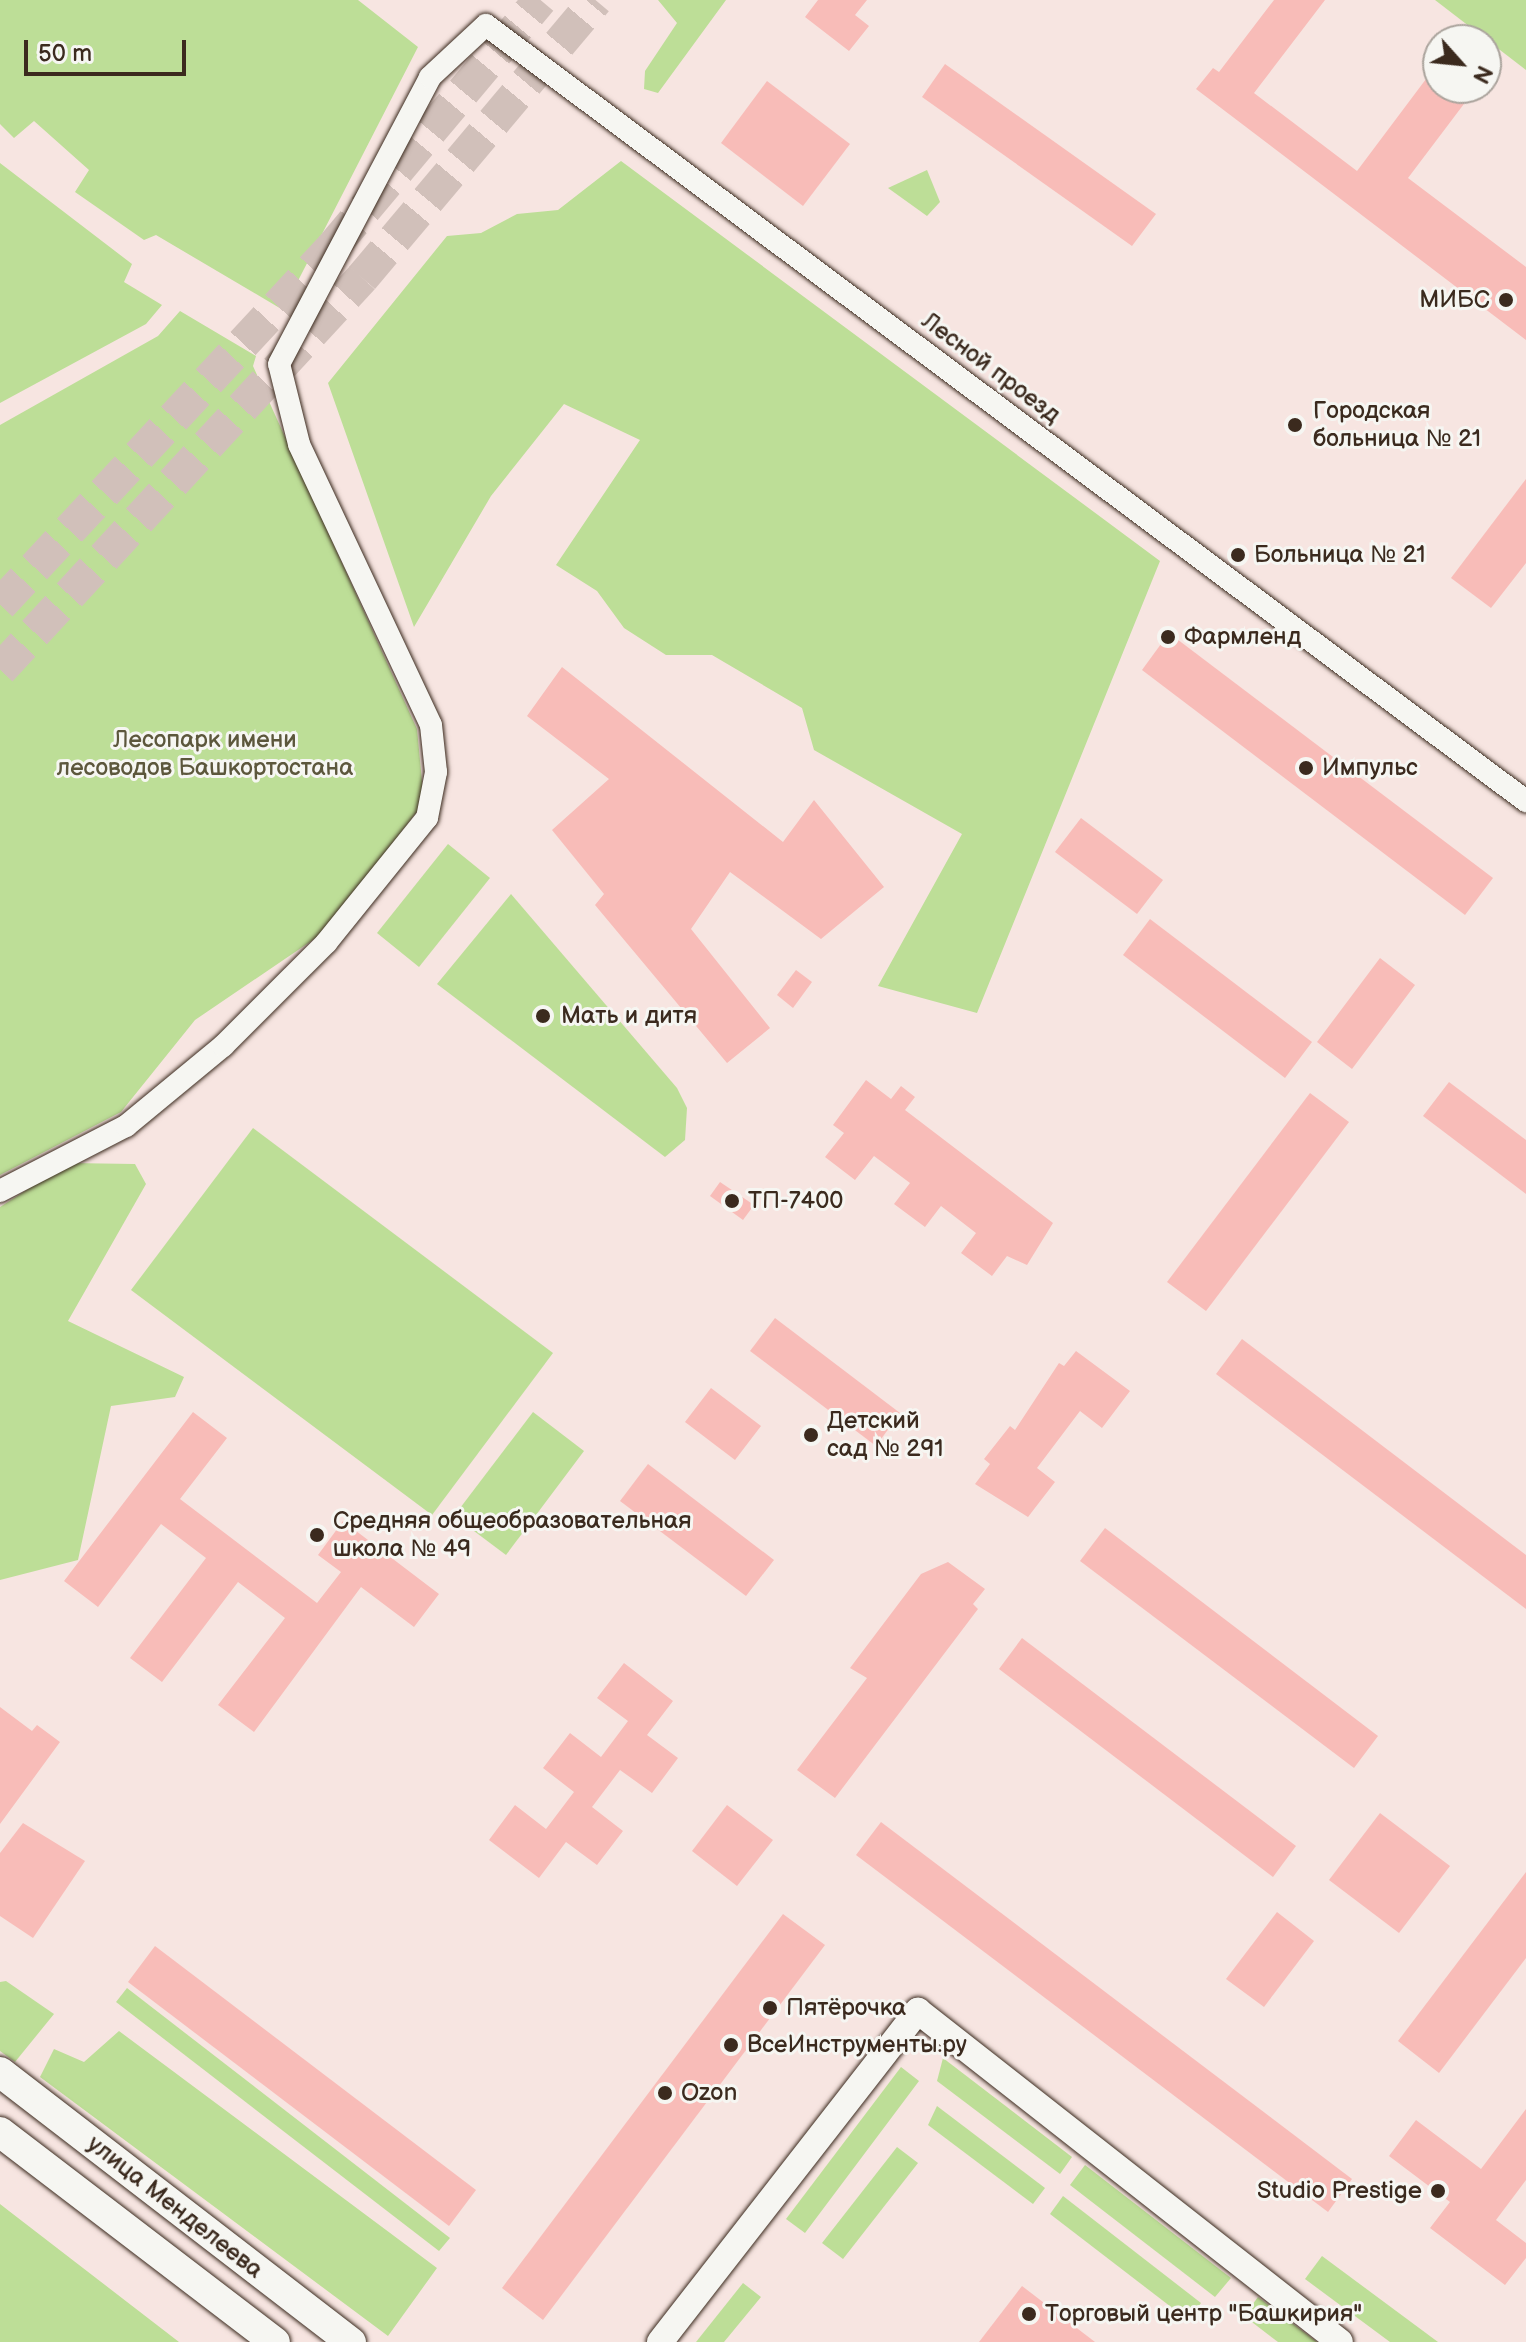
<!DOCTYPE html>
<meta charset="utf-8">
<style>
body{margin:0}
#map{position:relative;width:1526px;height:2342px;overflow:hidden;background:#f7e5e1;font-family:"Balsamiq Sans",sans-serif}
div>[style]{position:absolute}
[style*='--x']{left:calc(var(--x)*1px);top:calc(var(--y)*1px);width:calc(var(--w)*1px);rotate:calc(var(--a)*1deg)}
.green>*{inset:0;background:#bdde97}
.building>*{inset:0;background:#f8bcb8}
.primary-tunnel>*{height:34px;margin-top:-17px;transform-origin:0;background:repeating-linear-gradient(90deg,#d1c0ba 0 34px,transparent 0 51px)}
.roads{filter:drop-shadow(0 0 2px #3b2a1e) drop-shadow(0 0 2px #3b2a1e)}
.minor>*{height:22px;margin:-11px;padding:0 11px;transform-origin:11px;border-radius:11px;background:#f6f6f2}
.tertiary>*{height:26px;margin:-13px;padding:0 13px;transform-origin:13px;border-radius:13px;background:#f6f6f2}
.secondary>*{height:30px;margin:-15px;padding:0 15px;transform-origin:15px;border-radius:15px;background:#f6f6f2}
.dots>*{width:22px;height:22px;translate:-50% -50%;box-sizing:border-box;border:4px solid #f6f6f2;border-radius:50%}
span{translate:-50% -50%;white-space:nowrap;text-align:center;line-height:1.15;-webkit-text-stroke:6px #f6f6f2;paint-order:stroke}
.poi-label{font-size:24px;color:#3b2a1e}
.right{translate:-100% -50%;text-align:right}
.left{translate:0 -50%;text-align:left}
.street-label{font-size:24px;color:#3b2a1e}
.park-label{font-size:24px;color:#5c573c}
.north{position:absolute;left:1422px;top:24px;width:80px;height:80px;box-sizing:border-box;background:#f6f6f2;border:2px solid #aba49d;border-radius:50%;rotate:117deg;font-size:22px;font-weight:700;line-height:32px;text-align:center;color:#3b2a1e}
.north::after{content:'';display:block;margin:auto;width:28px;height:36px;background:#3b2a1e;clip-path:polygon(50% 0,100% 100%,50% 72%,0 100%)}
.scale{position:absolute;left:24px;top:40px;width:162px;height:36px;box-sizing:border-box;border:4px solid #3b2a1e;border-top:0;padding-left:10px;font-size:24px;line-height:28px;white-space:nowrap;color:#3b2a1e;-webkit-text-stroke:6px #f6f6f2;paint-order:stroke}
</style>
<div id="map">
<div class="green">
<div style="clip-path:polygon(0 0,358px 0,418px 47px,283px 310px,156px 235px,144px 240px,75px 192px,89px 170px,34px 121px,14px 138px,0 124px)"></div>
<div style="clip-path:polygon(658px 0,726px 0,658px 93px,644px 89px,645px 71px,677px 23px)"></div>
<div style="clip-path:polygon(1435px 0,1526px 0,1526px 70px)"></div>
<div style="clip-path:polygon(621px 161px,1160px 561px,977px 1013px,878px 986px,962px 834px,814px 750px,802px 708px,712px 655px,666px 655px,624px 628px,597px 591px,556px 565px,640px 440px,564px 404px,491px 496px,414px 627px,328px 383px,447px 236px,481px 233px,517px 214px,558px 210px)"></div>
<div style="clip-path:polygon(0 163px,132px 264px,124px 282px,162px 305px,146px 324px,0 403px)"></div>
<div style="clip-path:polygon(927px 170px,940px 202px,927px 216px,888px 188px)"></div>
<div style="clip-path:polygon(180px 311px,256px 356px,253px 366px,417px 729px,424px 802px,326px 931px,195px 1020px,121px 1112px,0 1175px,0 425px,158px 336px)"></div>
<div style="clip-path:polygon(448px 844px,490px 878px,419px 967px,377px 933px)"></div>
<div style="clip-path:polygon(511px 894px,677px 1088px,687px 1108px,685px 1140px,665px 1157px,437px 984px)"></div>
<div style="clip-path:polygon(253px 1128px,553px 1353px,432px 1515px,131px 1290px)"></div>
<div style="clip-path:polygon(69px 1163px,135px 1164px,146px 1184px,68px 1321px,184px 1377px,175px 1397px,111px 1406px,78px 1560px,0 1580px,0 1207px)"></div>
<div style="clip-path:polygon(533px 1412px,584px 1451px,506px 1555px,454px 1516px)"></div>
<div style="clip-path:polygon(6px 1981px,54px 2014px,15px 2062px,0 2051px,0 1982px)"></div>
<div style="clip-path:polygon(127px 1988px,450px 2238px,439px 2251px,116px 2002px)"></div>
<div style="clip-path:polygon(119px 2031px,437px 2268px,388px 2336px,40px 2077px,54px 2049px,84px 2062px)"></div>
<div style="clip-path:polygon(943px 2058px,1072px 2157px,1060px 2174px,937px 2081px)"></div>
<div style="clip-path:polygon(901px 2067px,919px 2081px,805px 2233px,786px 2219px)"></div>
<div style="clip-path:polygon(937px 2106px,1045px 2188px,1033px 2204px,928px 2125px)"></div>
<div style="clip-path:polygon(897px 2147px,918px 2163px,843px 2259px,822px 2243px)"></div>
<div style="clip-path:polygon(1085px 2165px,1231px 2278px,1215px 2297px,1070px 2185px)"></div>
<div style="clip-path:polygon(1063px 2196px,1201px 2303px,1188px 2320px,1050px 2214px)"></div>
<div style="clip-path:polygon(0 2204px,9px 2211px,179px 2342px,0 2342px)"></div>
<div style="clip-path:polygon(1322px 2256px,1438px 2342px,1390px 2342px,1305px 2279px)"></div>
<div style="clip-path:polygon(743px 2283px,761px 2297px,724px 2342px,696px 2342px)"></div>
<div style="clip-path:polygon(1258px 2297px,1317px 2342px,1278px 2342px,1244px 2316px)"></div>
</div>
<div class="building">
<div style="clip-path:polygon(818px 0,867px 0,855px 15px,869px 26px,849px 51px,805px 17px)"></div>
<div style="clip-path:polygon(1274px 0,1325px 0,1254px 93px,1357px 171px,1438px 63px,1438px 88px,1476px 88px,1408px 178px,1526px 267px,1526px 340px,1196px 89px,1213px 68px,1219px 72px)"></div>
<div style="clip-path:polygon(945px 64px,1156px 214px,1132px 246px,922px 97px)"></div>
<div style="clip-path:polygon(767px 81px,850px 144px,803px 206px,721px 143px)"></div>
<div style="clip-path:polygon(1526px 479px,1526px 563px,1491px 608px,1451px 578px)"></div>
<div style="clip-path:polygon(1169px 633px,1493px 878px,1465px 915px,1142px 670px)"></div>
<div style="clip-path:polygon(562px 667px,783px 842px,814px 800px,884px 887px,821px 939px,730px 872px,691px 929px,770px 1028px,727px 1063px,595px 905px,604px 894px,552px 830px,609px 779px,527px 716px)"></div>
<div style="clip-path:polygon(1081px 818px,1163px 880px,1137px 914px,1055px 852px)"></div>
<div style="clip-path:polygon(1150px 919px,1312px 1042px,1285px 1078px,1123px 955px)"></div>
<div style="clip-path:polygon(1380px 958px,1415px 985px,1352px 1069px,1317px 1042px)"></div>
<div style="clip-path:polygon(796px 970px,812px 982px,793px 1008px,777px 995px)"></div>
<div style="clip-path:polygon(866px 1080px,891px 1099px,901px 1086px,915px 1097px,905px 1110px,1053px 1223px,1027px 1265px,1007px 1256px,992px 1276px,961px 1253px,976px 1233px,941px 1206px,925px 1227px,894px 1204px,910px 1183px,874px 1156px,855px 1180px,825px 1157px,844px 1133px,833px 1125px)"></div>
<div style="clip-path:polygon(1449px 1082px,1526px 1140px,1526px 1194px,1423px 1116px)"></div>
<div style="clip-path:polygon(1310px 1093px,1349px 1122px,1206px 1311px,1167px 1282px)"></div>
<div style="clip-path:polygon(720px 1182px,754px 1205px,743px 1220px,710px 1196px)"></div>
<div style="clip-path:polygon(775px 1318px,900px 1413px,876px 1446px,750px 1351px)"></div>
<div style="clip-path:polygon(1242px 1339px,1526px 1555px,1526px 1609px,1216px 1374px)"></div>
<div style="clip-path:polygon(1076px 1351px,1130px 1391px,1102px 1428px,1080px 1411px,1037px 1468px,1055px 1482px,1028px 1517px,975px 1484px,990px 1464px,984px 1459px,1010px 1426px,1015px 1430px,1059px 1363px,1064px 1366px)"></div>
<div style="clip-path:polygon(711px 1388px,761px 1426px,735px 1460px,685px 1422px)"></div>
<div style="clip-path:polygon(193px 1412px,227px 1438px,180px 1499px,317px 1603px,341px 1572px,318px 1555px,343px 1521px,439px 1594px,414px 1627px,361px 1587px,254px 1732px,218px 1705px,285px 1618px,238px 1582px,162px 1682px,130px 1658px,206px 1558px,161px 1524px,98px 1607px,64px 1581px)"></div>
<div style="clip-path:polygon(648px 1464px,774px 1560px,746px 1596px,620px 1501px)"></div>
<div style="clip-path:polygon(1105px 1528px,1378px 1736px,1354px 1768px,1080px 1561px)"></div>
<div style="clip-path:polygon(948px 1562px,985px 1589px,973px 1604px,978px 1609px,835px 1798px,797px 1770px,867px 1678px,850px 1668px,921px 1574px)"></div>
<div style="clip-path:polygon(1022px 1638px,1296px 1846px,1273px 1877px,999px 1669px)"></div>
<div style="clip-path:polygon(624px 1663px,673px 1701px,647px 1735px,678px 1758px,652px 1793px,620px 1770px,592px 1807px,623px 1831px,597px 1865px,566px 1842px,539px 1878px,489px 1840px,515px 1805px,546px 1829px,574px 1792px,543px 1768px,570px 1733px,601px 1757px,628px 1721px,597px 1698px)"></div>
<div style="clip-path:polygon(0 1707px,32px 1731px,37px 1725px,60px 1742px,0 1824px)"></div>
<div style="clip-path:polygon(727px 1805px,773px 1840px,737px 1886px,692px 1851px)"></div>
<div style="clip-path:polygon(1380px 1813px,1450px 1866px,1399px 1933px,1329px 1880px)"></div>
<div style="clip-path:polygon(881px 1822px,1352px 2179px,1328px 2212px,856px 1855px)"></div>
<div style="clip-path:polygon(23px 1823px,85px 1861px,33px 1938px,0 1916px,0 1853px)"></div>
<div style="clip-path:polygon(1526px 1872px,1526px 1958px,1439px 2073px,1398px 2041px)"></div>
<div style="clip-path:polygon(1277px 1912px,1314px 1941px,1264px 2007px,1226px 1979px)"></div>
<div style="clip-path:polygon(783px 1914px,825px 1945px,543px 2320px,502px 2288px)"></div>
<div style="clip-path:polygon(155px 1946px,476px 2190px,449px 2226px,128px 1982px)"></div>
<div style="clip-path:polygon(1526px 2109px,1526px 2180px,1496px 2220px,1526px 2243px,1526px 2258px,1505px 2285px,1430px 2228px,1450px 2202px,1389px 2156px,1416px 2120px,1481px 2169px)"></div>
<div style="clip-path:polygon(1022px 2286px,1095px 2342px,979px 2342px)"></div>
</div>
<div class="primary-tunnel">
<div style="--x:0;--y:605;--w:488;--a:-47.1"></div>
<div style="--x:332;--y:248;--w:324;--a:-50"></div>
<div style="--x:0;--y:670;--w:534;--a:-47.28"></div>
<div style="--x:362;--y:278;--w:363;--a:-49.9"></div>
</div>
<div class="roads">
<div class="minor">
<div style="--x:0;--y:1191;--w:142;--a:-27.3"></div>
<div style="--x:126;--y:1126;--w:126;--a:-39.5"></div>
<div style="--x:223;--y:1046;--w:146;--a:-45"></div>
<div style="--x:326;--y:943;--w:161;--a:-51.1"></div>
<div style="--x:427;--y:818;--w:47;--a:-78.9"></div>
<div style="--x:436;--y:772;--w:47;--a:-96.1"></div>
<div style="--x:431;--y:725;--w:310;--a:-115.2"></div>
<div style="--x:299;--y:444;--w:82;--a:-104"></div>
<div style="--x:279;--y:364;--w:324;--a:-62.2"></div>
<div style="--x:430;--y:77;--w:76;--a:-42.9"></div>
<div style="--x:486;--y:25;--w:1298;--a:36.73"></div>
</div>
<div class="tertiary">
<div style="--x:660;--y:2342;--w:420;--a:-52.1"></div>
<div style="--x:918;--y:2011;--w:536;--a:38.11"></div>
</div>
<div class="secondary">
<div style="--x:0;--y:2072;--w:443;--a:37.6"></div>
<div style="--x:0;--y:2132;--w:346;--a:37.4"></div>
</div>
</div>
<div class="dots">
<div style="left:1506px;top:300px;background:#3b2a1e"></div>
<div style="left:1295px;top:425px;background:#3b2a1e"></div>
<div style="left:1238px;top:555px;background:#3b2a1e"></div>
<div style="left:1168px;top:637px;background:#3b2a1e"></div>
<div style="left:1306px;top:768px;background:#3b2a1e"></div>
<div style="left:543px;top:1016px;background:#3b2a1e"></div>
<div style="left:732px;top:1201px;background:#3b2a1e"></div>
<div style="left:811px;top:1435px;background:#3b2a1e"></div>
<div style="left:317px;top:1535px;background:#3b2a1e"></div>
<div style="left:770px;top:2008px;background:#3b2a1e"></div>
<div style="left:731px;top:2045px;background:#3b2a1e"></div>
<div style="left:665px;top:2093px;background:#3b2a1e"></div>
<div style="left:1438px;top:2191px;background:#3b2a1e"></div>
<div style="left:1029px;top:2314px;background:#3b2a1e"></div>
</div>
<div class="poi-label">
<span class="right" style="left:1490px;top:300px">МИБС</span>
<span class="left" style="left:1313px;top:425px">Городская<br>больница № 21</span>
<span class="left" style="left:1254px;top:555px">Больница № 21</span>
<span class="left" style="left:1184px;top:637px">Фармленд</span>
<span class="left" style="left:1322px;top:768px">Импульс</span>
<span class="left" style="left:561px;top:1016px">Мать и дитя</span>
<span class="left" style="left:748px;top:1201px">ТП-7400</span>
<span class="left" style="left:827px;top:1435px">Детский<br>сад № 291</span>
<span class="left" style="left:333px;top:1535px">Средняя общеобразовательная<br>школа № 49</span>
<span class="left" style="left:786px;top:2008px">Пятёрочка</span>
<span class="left" style="left:747px;top:2045px">ВсеИнструменты.ру</span>
<span class="left" style="left:681px;top:2093px">Ozon</span>
<span class="right" style="left:1422px;top:2191px">Studio Prestige</span>
<span class="left" style="left:1045px;top:2314px">Торговый центр "Башкирия"</span>
</div>
<div class="street-label">
<span style="left:991px;top:368px;rotate:37deg">Лесной проезд</span>
<span style="left:175px;top:2207px;rotate:38deg">улица Менделеева</span>
</div>
<div class="park-label">
<span style="left:205px;top:754px">Лесопарк имени<br>лесоводов Башкортостана</span>
</div>
<div class="north">N</div>
<div class="scale">50 m</div>
</div>
